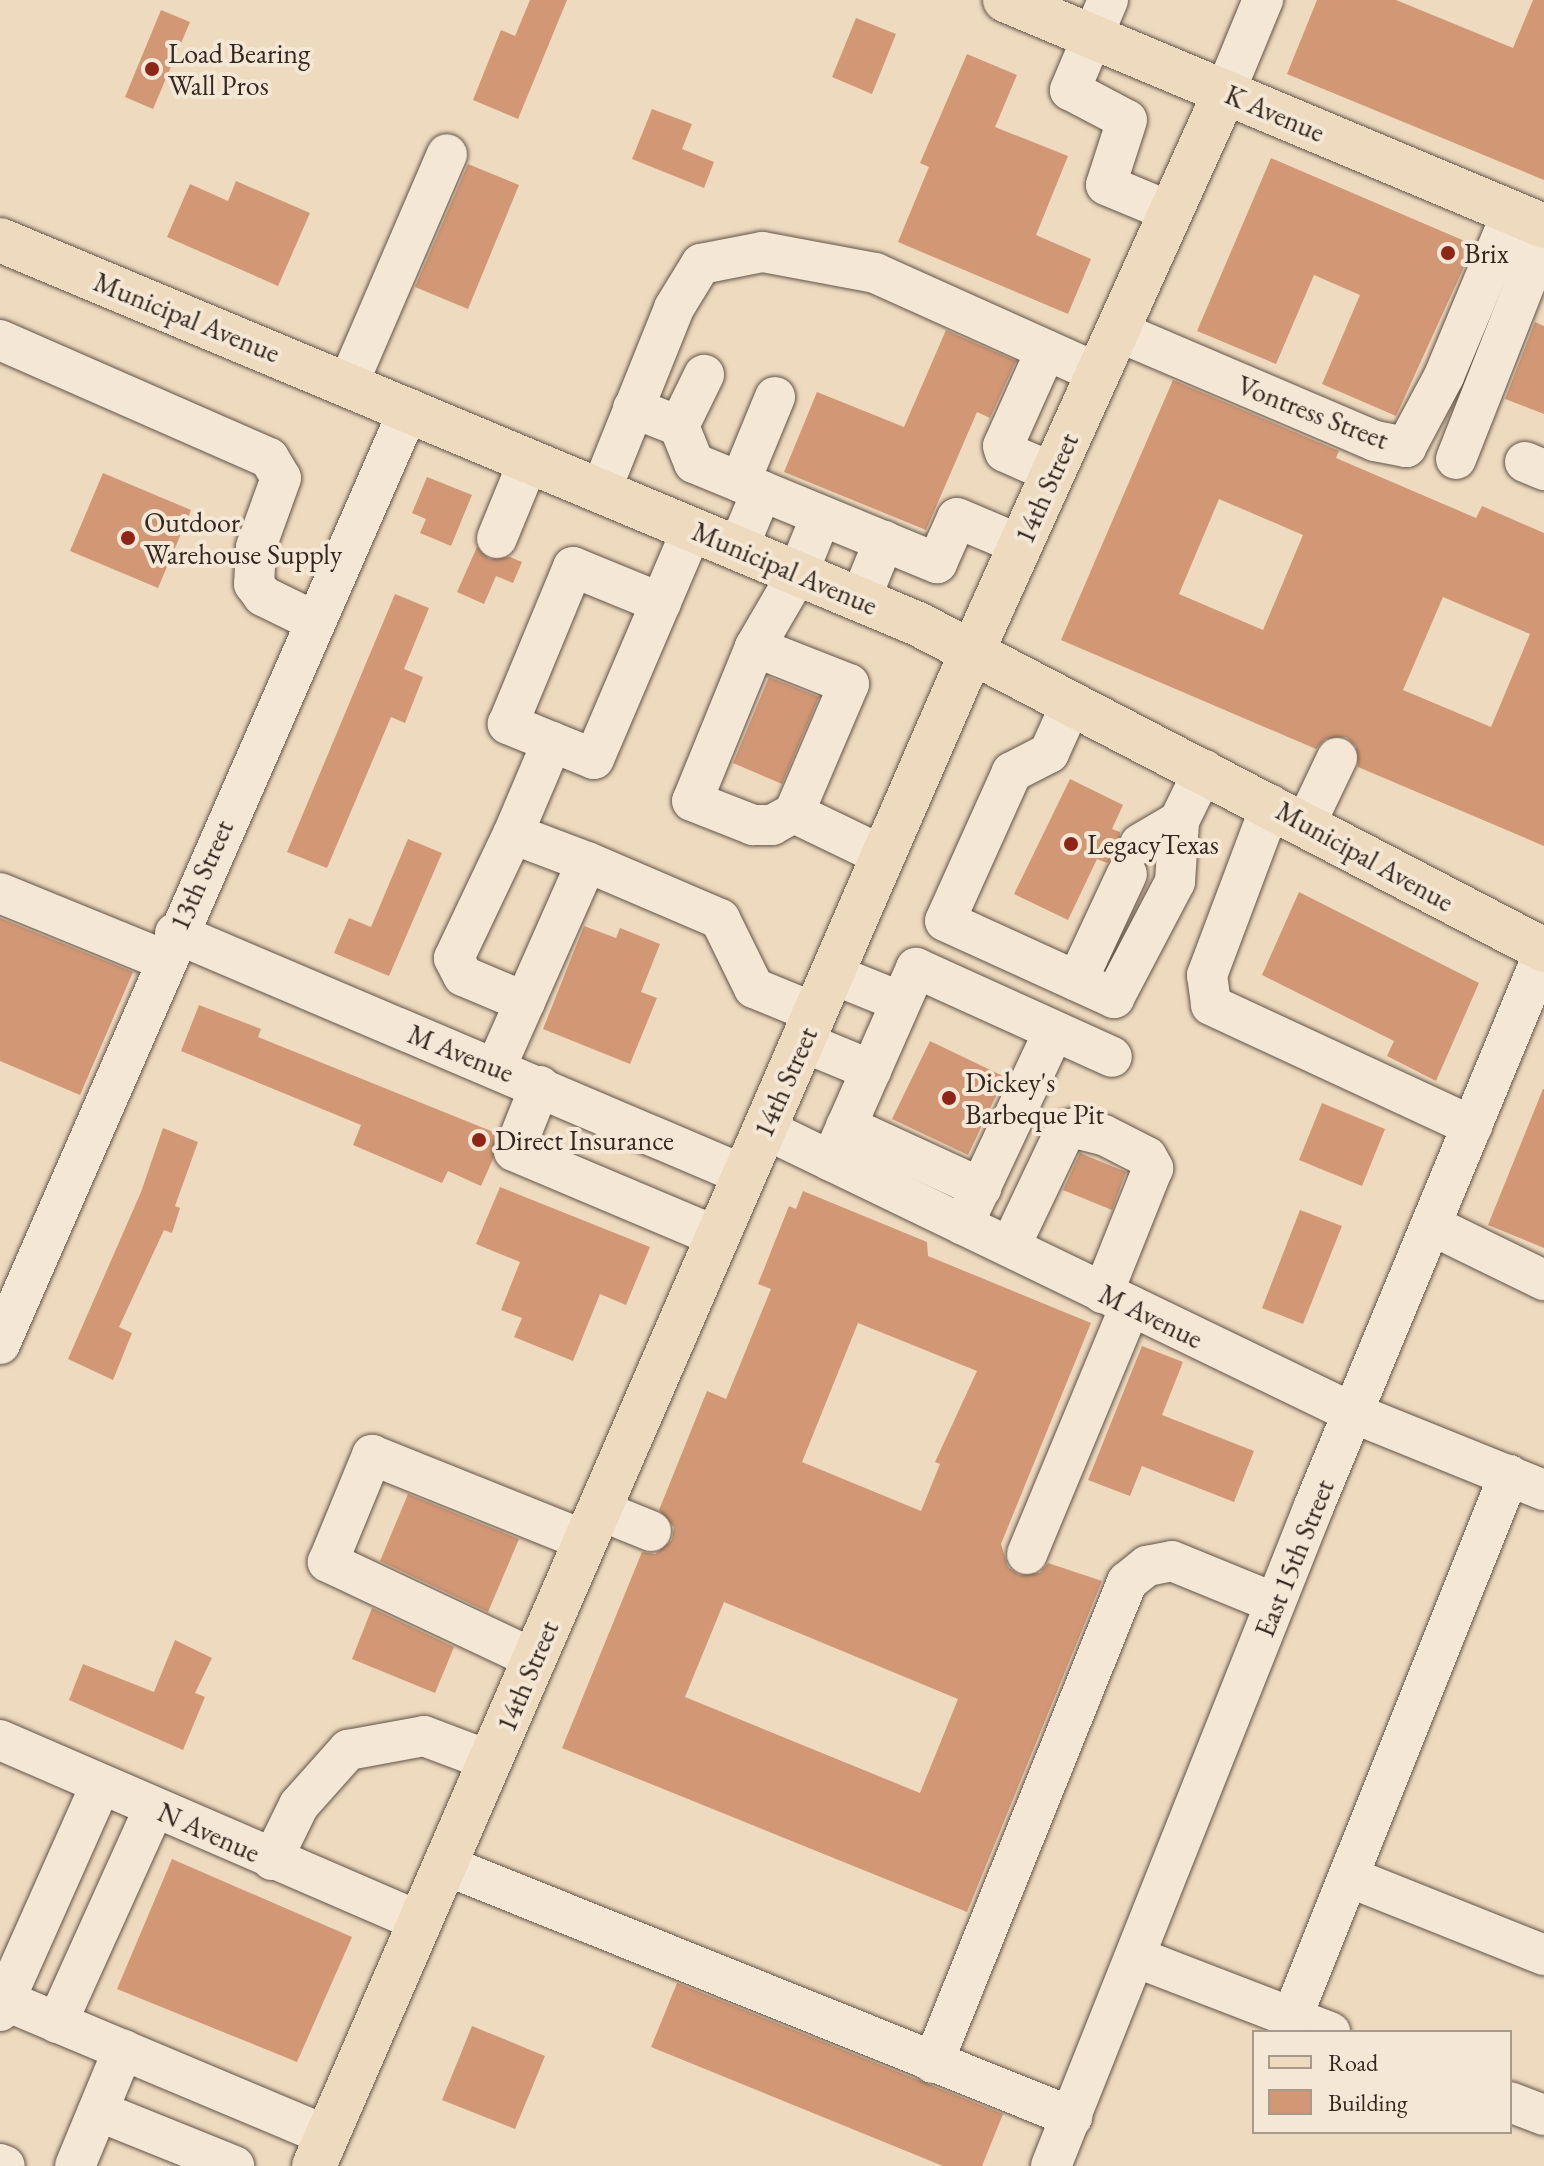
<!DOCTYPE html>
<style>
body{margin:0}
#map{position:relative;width:1544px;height:2166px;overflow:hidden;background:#eedabf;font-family:"EB Garamond",serif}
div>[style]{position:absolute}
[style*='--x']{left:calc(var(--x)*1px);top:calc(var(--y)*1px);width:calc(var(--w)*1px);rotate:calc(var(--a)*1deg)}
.building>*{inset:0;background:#d29875}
.roads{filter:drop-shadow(0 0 2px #625448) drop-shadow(0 0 2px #625448)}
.minor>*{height:40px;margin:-20px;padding:0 20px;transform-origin:20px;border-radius:20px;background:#f4e7d5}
.major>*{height:44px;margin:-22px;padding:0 22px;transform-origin:22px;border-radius:22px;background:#eedabf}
.dots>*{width:22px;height:22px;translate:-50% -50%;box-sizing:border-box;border:4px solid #f4e7d5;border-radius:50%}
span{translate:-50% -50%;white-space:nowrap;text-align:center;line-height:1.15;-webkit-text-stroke:8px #f4e7d5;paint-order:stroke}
.poi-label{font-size:28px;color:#332721}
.left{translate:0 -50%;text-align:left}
.street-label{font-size:28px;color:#332721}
.legend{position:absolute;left:1252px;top:2030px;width:260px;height:104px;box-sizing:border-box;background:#f4e7d5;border:2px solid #a79a8d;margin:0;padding:10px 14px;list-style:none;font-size:24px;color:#332721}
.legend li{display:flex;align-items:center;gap:16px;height:40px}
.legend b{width:40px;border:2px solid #a79a8d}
</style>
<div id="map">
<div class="building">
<div style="clip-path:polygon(530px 0,567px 0,518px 119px,473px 100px,501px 30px,515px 36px)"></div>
<div style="clip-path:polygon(1317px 0,1396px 0,1513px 48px,1533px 0,1544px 0,1544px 180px,1287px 74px)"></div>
<div style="clip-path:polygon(161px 10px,190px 22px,153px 109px,125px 97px)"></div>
<div style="clip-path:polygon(856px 18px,896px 34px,872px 94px,832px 77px)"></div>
<div style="clip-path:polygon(967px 54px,1017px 75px,995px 127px,1068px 156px,1036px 235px,1091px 259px,1068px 314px,898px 242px,929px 167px,920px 163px)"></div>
<div style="clip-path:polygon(652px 109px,692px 124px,682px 149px,714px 162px,704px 188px,632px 159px)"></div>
<div style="clip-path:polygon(1271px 158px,1474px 245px,1396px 416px,1322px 384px,1360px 295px,1314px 275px,1276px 364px,1197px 331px)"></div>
<div style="clip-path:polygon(468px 164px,519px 185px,468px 309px,415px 287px)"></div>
<div style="clip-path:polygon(236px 181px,310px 213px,278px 286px,167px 237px,190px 184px,228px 201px)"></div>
<div style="clip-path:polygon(1535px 322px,1544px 326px,1544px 414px,1505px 399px)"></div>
<div style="clip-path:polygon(946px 330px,1016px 361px,990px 418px,977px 412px,926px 530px,784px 472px,817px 392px,904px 427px)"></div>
<div style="clip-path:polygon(evenodd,1173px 380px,1339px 451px,1336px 458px,1476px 518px,1482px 506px,1544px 533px,1544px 846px,1358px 767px,1356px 746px,1346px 737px,1325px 739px,1316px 749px,1061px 640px,1173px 380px,1219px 499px,1303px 535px,1263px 630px,1179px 594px,1219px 499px,1173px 380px,1443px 597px,1530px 634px,1491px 727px,1403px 690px,1443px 597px)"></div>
<div style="clip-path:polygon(103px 473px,191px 510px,158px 588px,70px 551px)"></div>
<div style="clip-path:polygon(427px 477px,472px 495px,451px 546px,420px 533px,426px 519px,412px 513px)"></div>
<div style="clip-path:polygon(477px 547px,489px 559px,510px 557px,522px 562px,513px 583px,496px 576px,484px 604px,457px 592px)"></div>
<div style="clip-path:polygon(395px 594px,429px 608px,404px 669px,423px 677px,405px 723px,391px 717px,327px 868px,287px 852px)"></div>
<div style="clip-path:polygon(769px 677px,819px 697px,782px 784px,733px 763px)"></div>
<div style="clip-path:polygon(1070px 779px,1123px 805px,1112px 829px,1120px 832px,1119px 853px,1107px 863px,1097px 859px,1068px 920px,1014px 894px)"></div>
<div style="clip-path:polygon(408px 839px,442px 853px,389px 976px,334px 953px,349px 918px,371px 927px)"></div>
<div style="clip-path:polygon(1299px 892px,1479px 983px,1436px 1081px,1387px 1056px,1394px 1041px,1262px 975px)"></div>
<div style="clip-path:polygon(0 918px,133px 972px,80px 1095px,0 1061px)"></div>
<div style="clip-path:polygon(584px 926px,616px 938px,620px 928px,660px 944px,641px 992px,657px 998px,630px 1064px,543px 1029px)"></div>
<div style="clip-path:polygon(199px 1005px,261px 1029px,258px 1037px,496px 1133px,493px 1159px,481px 1186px,448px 1171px,442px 1183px,353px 1145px,361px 1125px,181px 1051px)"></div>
<div style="clip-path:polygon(930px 1041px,1005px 1077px,968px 1155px,892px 1119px)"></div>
<div style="clip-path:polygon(1543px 1089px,1544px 1089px,1544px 1248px,1488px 1225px)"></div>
<div style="clip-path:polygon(1322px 1103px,1385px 1129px,1362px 1186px,1299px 1160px)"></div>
<div style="clip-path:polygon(163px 1128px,198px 1142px,175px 1206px,180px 1208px,172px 1233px,164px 1230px,119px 1327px,132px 1333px,113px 1380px,68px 1359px,141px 1192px)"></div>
<div style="clip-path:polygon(1080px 1153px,1126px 1172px,1112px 1210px,1063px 1190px)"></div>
<div style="clip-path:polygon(500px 1187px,650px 1247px,626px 1305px,600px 1294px,573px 1361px,514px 1337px,522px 1318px,501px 1310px,520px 1262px,476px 1244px)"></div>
<div style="clip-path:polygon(evenodd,803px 1191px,927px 1242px,928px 1256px,1091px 1323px,1001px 1544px,1008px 1567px,1019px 1575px,1040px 1573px,1048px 1563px,1102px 1581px,967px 1912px,562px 1748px,642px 1552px,655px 1554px,672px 1540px,674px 1527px,659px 1510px,707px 1391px,726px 1399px,771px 1289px,758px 1284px,789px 1206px,796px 1209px,803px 1191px,858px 1323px,977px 1371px,935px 1462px,940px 1464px,921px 1511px,802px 1462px,858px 1323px,803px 1191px,724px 1602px,958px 1699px,920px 1793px,685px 1697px,724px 1602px)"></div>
<div style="clip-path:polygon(1300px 1210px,1342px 1226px,1303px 1324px,1262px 1308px)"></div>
<div style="clip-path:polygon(1142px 1346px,1183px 1362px,1162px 1415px,1254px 1451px,1234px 1502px,1142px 1466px,1130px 1496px,1088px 1480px)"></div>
<div style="clip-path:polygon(408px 1494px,519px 1539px,488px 1612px,380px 1561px)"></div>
<div style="clip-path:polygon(372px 1608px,454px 1647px,435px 1693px,352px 1659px)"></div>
<div style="clip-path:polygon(175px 1640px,212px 1658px,195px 1693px,205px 1697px,183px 1750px,69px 1700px,83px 1664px,154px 1692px)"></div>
<div style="clip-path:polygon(172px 1859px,352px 1937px,297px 2062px,117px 1989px)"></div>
<div style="clip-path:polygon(677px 1983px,1003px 2114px,982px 2166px,943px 2166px,651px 2047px)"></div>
<div style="clip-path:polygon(472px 2026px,545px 2056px,515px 2129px,442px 2100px)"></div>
</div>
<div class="roads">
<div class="minor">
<div style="--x:1108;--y:0;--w:98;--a:112.9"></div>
<div style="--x:1070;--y:90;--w:64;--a:27.8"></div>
<div style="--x:1127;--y:120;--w:68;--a:107.9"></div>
<div style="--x:1106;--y:185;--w:70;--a:22.6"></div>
<div style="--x:1225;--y:92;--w:100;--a:-67.6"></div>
<div style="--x:1117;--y:331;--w:280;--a:23.1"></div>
<div style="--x:1375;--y:441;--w:32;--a:11"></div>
<div style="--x:1406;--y:447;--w:81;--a:-61.8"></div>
<div style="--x:1444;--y:376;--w:177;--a:-67.4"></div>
<div style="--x:0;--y:340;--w:294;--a:23.7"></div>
<div style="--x:269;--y:458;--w:23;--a:59"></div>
<div style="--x:281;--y:478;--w:73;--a:109.9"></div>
<div style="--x:256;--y:547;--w:37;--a:93"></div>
<div style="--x:254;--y:584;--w:15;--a:53"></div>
<div style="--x:263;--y:596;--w:57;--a:26.1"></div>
<div style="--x:1046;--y:350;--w:105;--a:114.1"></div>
<div style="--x:1003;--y:446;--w:6;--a:72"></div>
<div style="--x:1005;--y:452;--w:52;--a:23.6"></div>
<div style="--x:348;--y:384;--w:250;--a:-66.7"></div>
<div style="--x:633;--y:408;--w:49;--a:21.4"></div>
<div style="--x:679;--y:426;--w:40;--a:68"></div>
<div style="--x:694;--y:463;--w:263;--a:22.4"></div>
<div style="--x:937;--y:563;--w:49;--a:-66"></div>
<div style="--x:957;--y:518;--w:69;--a:22.9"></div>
<div style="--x:679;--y:426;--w:57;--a:-63.9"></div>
<div style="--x:1456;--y:459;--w:240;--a:-68.5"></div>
<div style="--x:1525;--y:462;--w:21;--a:23"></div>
<div style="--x:740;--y:482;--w:92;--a:-67.6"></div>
<div style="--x:601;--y:490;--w:196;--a:-68.1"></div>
<div style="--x:674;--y:308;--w:52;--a:-58.5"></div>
<div style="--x:701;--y:264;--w:63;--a:-11"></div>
<div style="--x:763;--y:252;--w:114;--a:10.6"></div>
<div style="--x:875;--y:273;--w:244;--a:24.2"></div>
<div style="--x:821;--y:516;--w:61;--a:112"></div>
<div style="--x:798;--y:573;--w:86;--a:120.2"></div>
<div style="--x:755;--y:647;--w:101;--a:21.5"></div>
<div style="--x:849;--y:684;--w:140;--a:113.1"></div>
<div style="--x:794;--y:813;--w:99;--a:25.8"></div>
<div style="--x:497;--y:538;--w:84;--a:-67.7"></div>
<div style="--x:738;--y:548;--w:62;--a:-67.2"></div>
<div style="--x:860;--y:600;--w:64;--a:-67.9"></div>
<div style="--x:755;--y:647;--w:166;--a:112.2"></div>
<div style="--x:692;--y:801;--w:66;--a:21.5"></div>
<div style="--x:753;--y:825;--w:19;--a:0"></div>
<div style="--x:772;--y:825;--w:25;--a:-29"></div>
<div style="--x:1072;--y:702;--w:56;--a:114.3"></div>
<div style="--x:1049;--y:753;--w:42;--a:152.8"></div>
<div style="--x:1012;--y:772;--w:163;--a:114.2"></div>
<div style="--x:945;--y:921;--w:186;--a:24.5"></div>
<div style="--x:1114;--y:998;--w:131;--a:-62.3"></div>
<div style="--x:1175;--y:882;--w:61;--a:-86.2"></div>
<div style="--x:1179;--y:821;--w:57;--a:-63.9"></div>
<div style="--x:552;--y:742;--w:48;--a:-157.8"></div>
<div style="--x:508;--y:724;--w:170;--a:-67.5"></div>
<div style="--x:573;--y:567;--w:95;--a:22.2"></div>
<div style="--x:1271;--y:805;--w:182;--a:110.6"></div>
<div style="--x:1207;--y:975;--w:30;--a:82"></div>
<div style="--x:1211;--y:1005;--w:288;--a:24.9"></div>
<div style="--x:1306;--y:823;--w:72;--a:-64.5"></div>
<div style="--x:513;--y:834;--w:100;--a:-67"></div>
<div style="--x:552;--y:742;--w:45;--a:22"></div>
<div style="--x:594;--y:759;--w:250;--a:-66.9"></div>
<div style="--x:1140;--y:844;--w:45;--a:-30.5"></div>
<div style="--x:0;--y:893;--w:177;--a:22.2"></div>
<div style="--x:175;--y:933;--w:618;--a:23.04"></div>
<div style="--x:832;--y:974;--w:74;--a:22.1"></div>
<div style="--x:1077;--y:981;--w:118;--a:-65"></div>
<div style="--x:525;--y:1002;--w:67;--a:-157.2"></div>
<div style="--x:463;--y:976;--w:20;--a:-117"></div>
<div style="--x:454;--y:958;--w:137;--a:-64.6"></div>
<div style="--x:513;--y:834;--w:79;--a:20.7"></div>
<div style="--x:803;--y:1042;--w:74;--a:22.4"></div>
<div style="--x:496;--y:1067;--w:224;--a:-66.1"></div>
<div style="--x:587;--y:862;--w:145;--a:23.2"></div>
<div style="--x:720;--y:919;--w:77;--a:63.8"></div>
<div style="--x:754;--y:988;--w:66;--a:22.3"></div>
<div style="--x:540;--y:1086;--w:70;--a:111.8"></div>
<div style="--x:514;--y:1151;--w:221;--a:22.9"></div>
<div style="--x:846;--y:1126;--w:149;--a:24.7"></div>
<div style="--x:765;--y:1129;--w:653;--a:25.78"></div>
<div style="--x:1353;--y:1413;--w:206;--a:22"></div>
<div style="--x:831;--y:1161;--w:211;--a:-66.2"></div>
<div style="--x:916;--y:968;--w:215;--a:24.4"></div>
<div style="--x:963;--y:1225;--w:214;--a:-64.9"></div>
<div style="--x:1431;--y:1225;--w:126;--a:26"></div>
<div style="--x:1010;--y:1247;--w:128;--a:-64.6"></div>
<div style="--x:1065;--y:1131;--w:10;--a:-17"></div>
<div style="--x:1075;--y:1128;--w:30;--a:14"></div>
<div style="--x:1104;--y:1135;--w:48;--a:27.1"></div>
<div style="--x:1147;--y:1157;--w:13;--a:61"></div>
<div style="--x:1153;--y:1168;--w:135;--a:111.8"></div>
<div style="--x:0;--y:1344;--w:1021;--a:-66.37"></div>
<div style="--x:599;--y:1510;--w:56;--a:22"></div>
<div style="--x:1027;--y:1554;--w:269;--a:-67.4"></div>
<div style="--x:534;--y:1659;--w:228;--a:-154.8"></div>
<div style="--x:328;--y:1562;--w:116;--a:-67.6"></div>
<div style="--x:372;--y:1455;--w:231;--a:21.9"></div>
<div style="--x:0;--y:1740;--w:458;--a:23.4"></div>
<div style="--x:272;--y:1860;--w:61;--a:-63.9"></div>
<div style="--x:299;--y:1805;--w:74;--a:-48.3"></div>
<div style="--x:348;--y:1750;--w:77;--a:-10.4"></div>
<div style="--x:424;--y:1736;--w:71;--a:20.7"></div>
<div style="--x:445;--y:1865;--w:676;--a:21.9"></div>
<div style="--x:1349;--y:1877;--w:210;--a:21.8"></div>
<div style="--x:1138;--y:1958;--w:206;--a:21.1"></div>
<div style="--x:4;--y:2000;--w:350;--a:22.8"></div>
<div style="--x:0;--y:2011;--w:248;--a:-66"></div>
<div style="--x:1292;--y:2017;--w:584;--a:-68.18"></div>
<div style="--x:57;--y:2023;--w:236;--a:-65.7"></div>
<div style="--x:933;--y:2063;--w:519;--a:-68.03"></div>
<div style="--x:1127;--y:1582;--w:26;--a:-39"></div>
<div style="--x:1147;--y:1566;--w:25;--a:-11"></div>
<div style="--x:1172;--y:1561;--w:111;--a:22.2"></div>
<div style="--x:1510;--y:2102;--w:36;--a:21"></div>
<div style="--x:98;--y:2111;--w:147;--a:22"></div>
<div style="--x:0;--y:2164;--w:5;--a:22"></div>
<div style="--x:75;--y:2166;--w:126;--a:-67.5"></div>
<div style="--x:1051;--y:2166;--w:710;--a:-68.27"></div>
<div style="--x:1314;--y:1506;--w:600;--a:-67.45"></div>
</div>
<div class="major">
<div style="--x:1005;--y:0;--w:584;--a:22.75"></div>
<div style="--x:0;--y:240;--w:995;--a:22.7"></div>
<div style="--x:918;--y:624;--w:706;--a:27.51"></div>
<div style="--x:314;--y:2166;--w:1621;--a:-66.52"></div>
<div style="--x:960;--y:679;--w:644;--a:-65.7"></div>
</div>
</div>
<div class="dots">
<div style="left:152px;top:69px;background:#8f2418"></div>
<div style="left:1448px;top:253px;background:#8f2418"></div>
<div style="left:128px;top:538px;background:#8f2418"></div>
<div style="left:1071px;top:844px;background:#8f2418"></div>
<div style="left:949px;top:1098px;background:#8f2418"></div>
<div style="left:479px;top:1140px;background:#8f2418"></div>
</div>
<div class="poi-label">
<span class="left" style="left:168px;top:69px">Load Bearing<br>Wall Pros</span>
<span class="left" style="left:1464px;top:253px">Brix</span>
<span class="left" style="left:144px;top:538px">Outdoor<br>Warehouse Supply</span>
<span class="left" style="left:1087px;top:844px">LegacyTexas</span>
<span class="left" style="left:965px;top:1098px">Dickey's<br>Barbeque Pit</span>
<span class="left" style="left:495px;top:1140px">Direct Insurance</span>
</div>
<div class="street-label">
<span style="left:1275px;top:113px;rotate:23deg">K Avenue</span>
<span style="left:187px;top:317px;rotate:22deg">Municipal Avenue</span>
<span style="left:1313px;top:412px;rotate:21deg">Vontress Street</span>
<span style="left:1046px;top:488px;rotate:-66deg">14th Street</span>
<span style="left:785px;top:568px;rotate:23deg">Municipal Avenue</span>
<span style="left:1365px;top:856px;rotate:29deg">Municipal Avenue</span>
<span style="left:201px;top:875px;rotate:-66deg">13th Street</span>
<span style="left:461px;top:1053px;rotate:22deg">M Avenue</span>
<span style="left:785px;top:1082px;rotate:-66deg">14th Street</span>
<span style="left:1151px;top:1316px;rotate:26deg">M Avenue</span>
<span style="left:1294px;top:1558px;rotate:-68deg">East 15th Street</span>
<span style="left:527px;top:1676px;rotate:-67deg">14th Street</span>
<span style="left:209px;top:1832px;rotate:24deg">N Avenue</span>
</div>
<ul class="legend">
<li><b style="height:10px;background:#eedabf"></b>Road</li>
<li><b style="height:22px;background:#d29875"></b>Building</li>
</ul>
</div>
